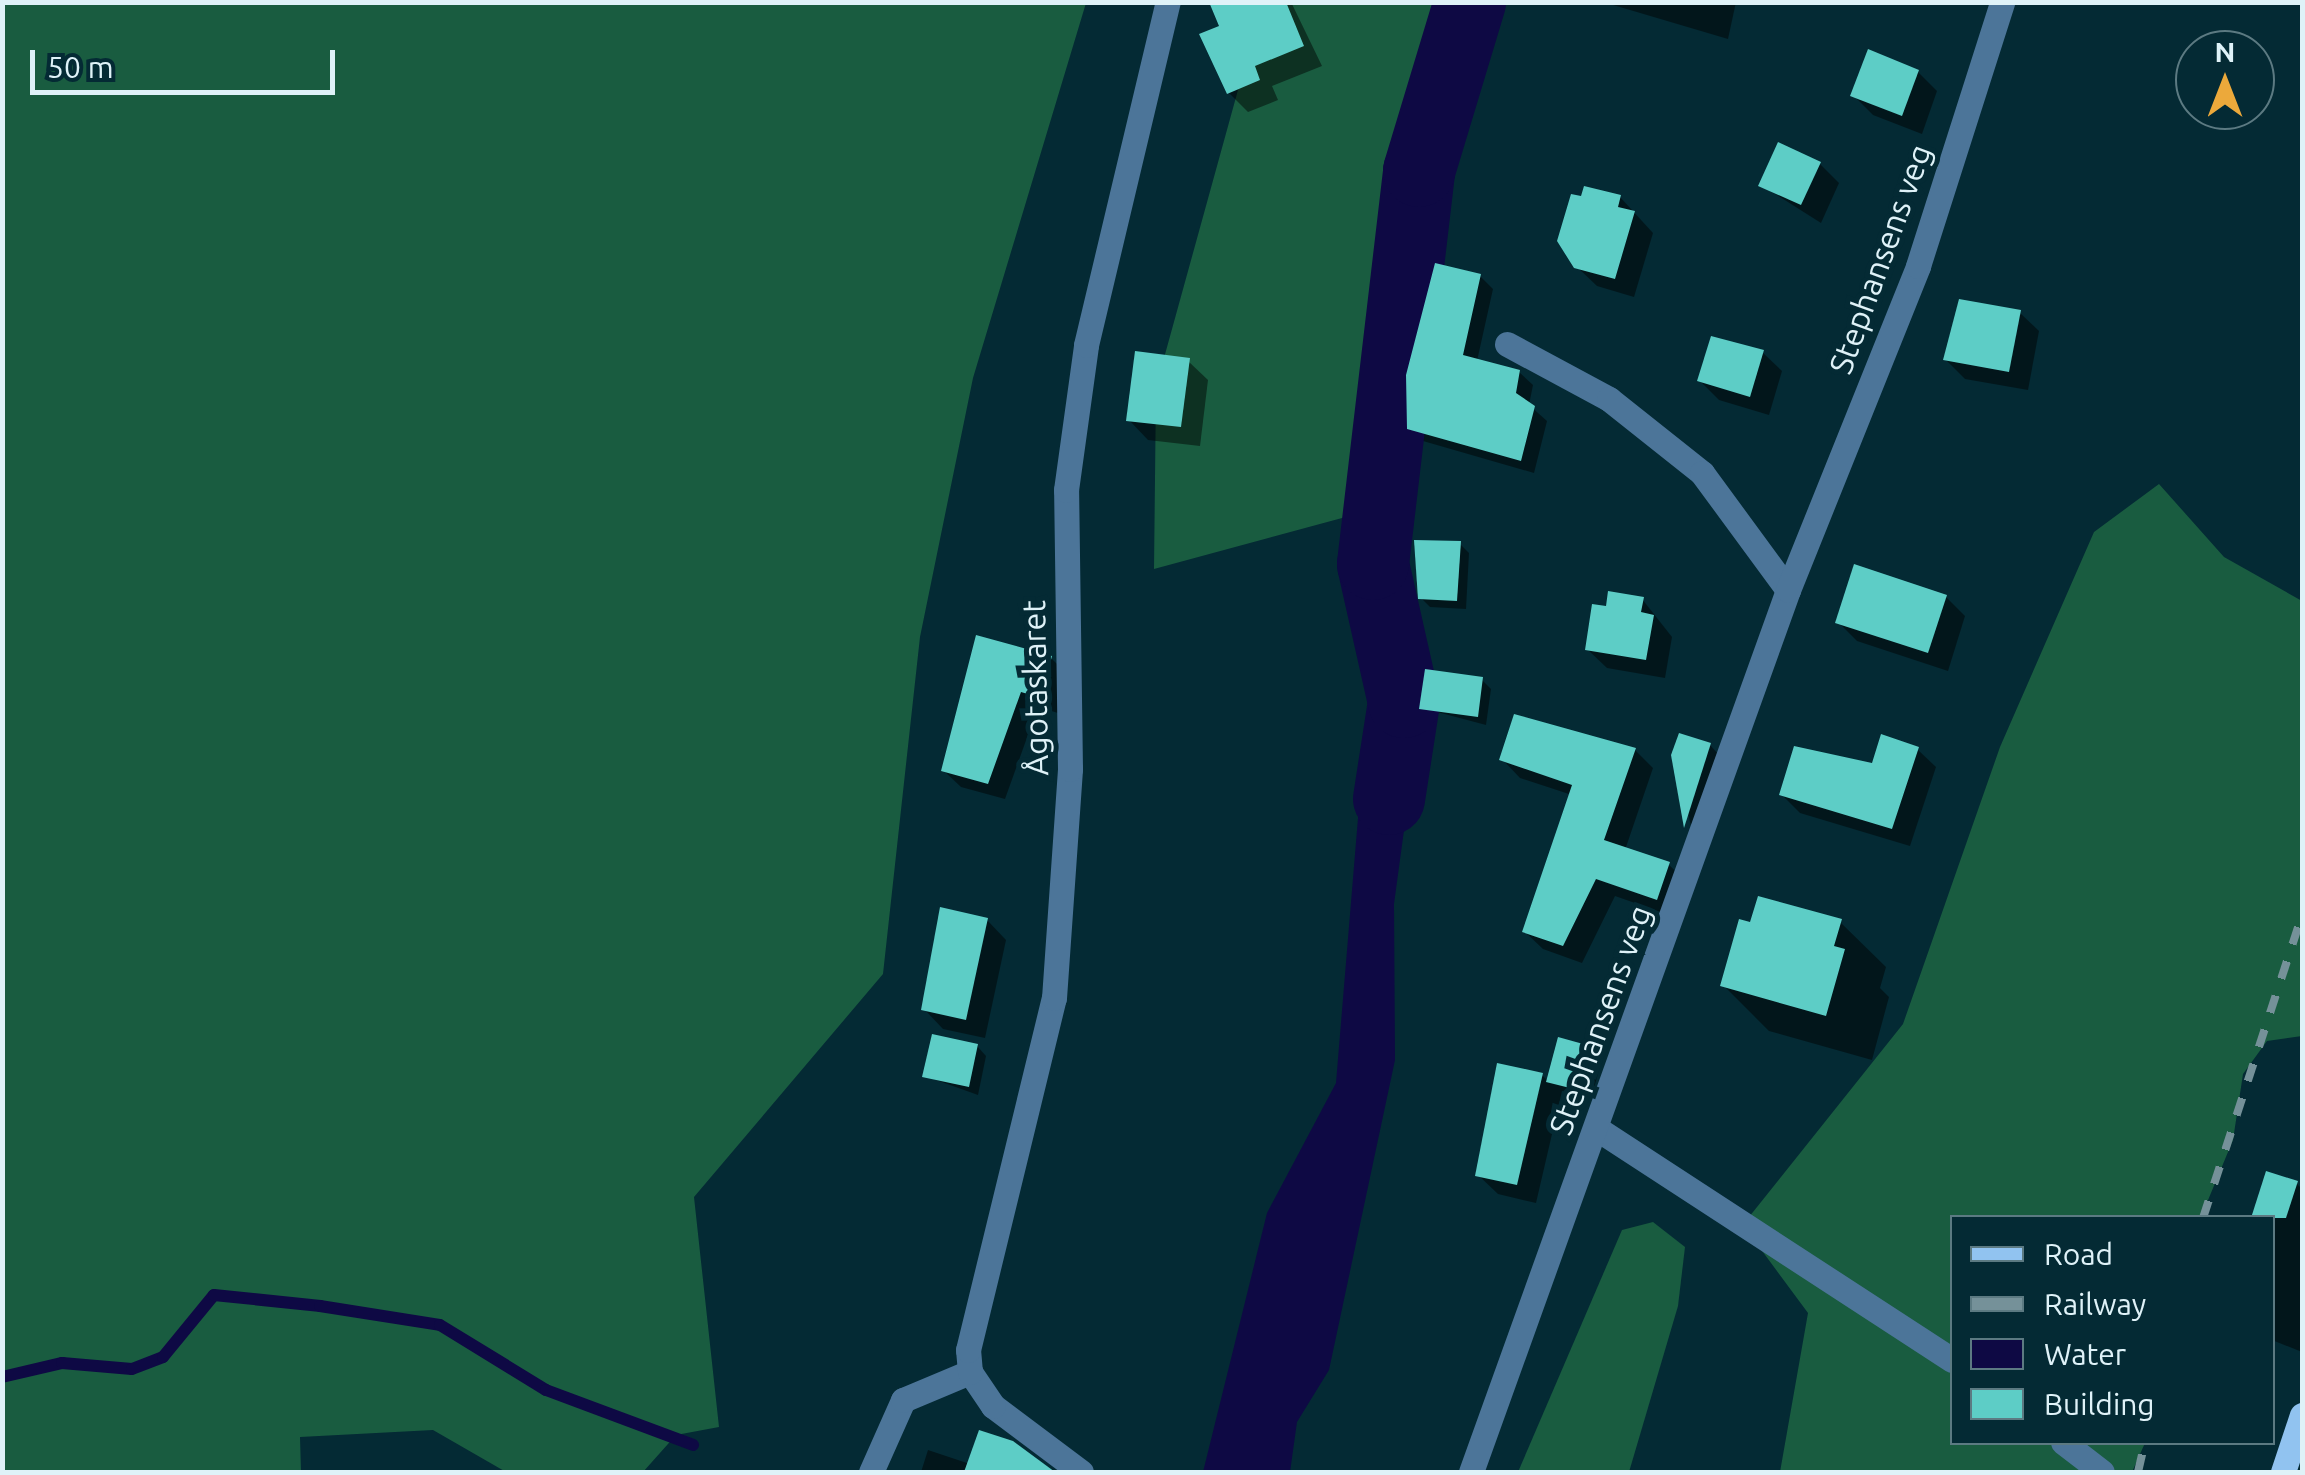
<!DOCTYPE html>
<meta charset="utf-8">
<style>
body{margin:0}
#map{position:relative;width:2305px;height:1475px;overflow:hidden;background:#042a34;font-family:Ubuntu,sans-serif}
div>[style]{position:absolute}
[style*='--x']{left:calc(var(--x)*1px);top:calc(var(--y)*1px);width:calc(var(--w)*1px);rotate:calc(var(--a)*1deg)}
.forest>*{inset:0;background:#195c40}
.water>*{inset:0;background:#0e0944}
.shadow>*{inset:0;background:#0007}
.stream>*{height:12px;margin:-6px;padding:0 6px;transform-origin:6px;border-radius:6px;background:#0e0944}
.river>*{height:72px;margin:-36px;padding:0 36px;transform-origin:36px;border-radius:36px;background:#0e0944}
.building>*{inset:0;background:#5dcdc6}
.minor>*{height:25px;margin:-12.5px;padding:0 12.5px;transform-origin:12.5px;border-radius:12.5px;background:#4c7599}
.major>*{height:25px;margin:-12.5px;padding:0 12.5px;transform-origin:12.5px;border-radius:12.5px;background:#91c3f0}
.rail>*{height:8px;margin-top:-4px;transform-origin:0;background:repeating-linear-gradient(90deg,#759199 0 18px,transparent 0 36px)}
span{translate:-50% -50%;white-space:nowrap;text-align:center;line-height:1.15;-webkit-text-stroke:10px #042a34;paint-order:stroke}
.street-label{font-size:32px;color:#dff2f8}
.frame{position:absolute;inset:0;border:5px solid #dff2f8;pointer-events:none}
.legend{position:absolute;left:1950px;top:1215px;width:325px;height:230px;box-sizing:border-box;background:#042a34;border:2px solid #5c7a82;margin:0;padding:12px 18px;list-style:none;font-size:30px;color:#dff2f8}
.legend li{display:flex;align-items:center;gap:20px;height:50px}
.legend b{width:50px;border:2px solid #5c7a82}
.north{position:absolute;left:2175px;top:30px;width:100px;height:100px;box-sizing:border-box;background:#042a34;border:2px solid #5c7a82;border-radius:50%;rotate:0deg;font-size:28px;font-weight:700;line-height:40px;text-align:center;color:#dff2f8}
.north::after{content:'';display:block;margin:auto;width:35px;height:45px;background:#eca93b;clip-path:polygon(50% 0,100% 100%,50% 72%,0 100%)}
.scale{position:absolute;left:30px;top:50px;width:305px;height:45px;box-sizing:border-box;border:5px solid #dff2f8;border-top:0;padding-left:12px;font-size:30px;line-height:35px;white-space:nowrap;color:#dff2f8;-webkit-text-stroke:8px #042a34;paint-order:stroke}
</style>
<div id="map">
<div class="forest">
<div style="clip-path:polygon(3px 2px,1086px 3px,973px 378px,920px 637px,883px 974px,694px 1197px,719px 1427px,676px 1435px,643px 1472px,506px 1472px,433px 1430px,300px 1437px,301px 1472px,3px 1472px)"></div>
<div style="clip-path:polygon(1262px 3px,1461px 3px,1419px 171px,1379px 508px,1154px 569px,1156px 387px)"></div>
<div style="clip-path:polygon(2159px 484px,2224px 557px,2302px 601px,2302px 1036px,2267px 1041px,2243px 1074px,2233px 1140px,2201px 1217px,1952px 1218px,1952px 1442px,2145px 1443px,2132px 1472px,1780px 1472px,1808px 1313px,1737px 1217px,1745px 1222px,1903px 1024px,2000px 747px,2094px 532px)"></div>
<div style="clip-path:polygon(1653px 1222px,1685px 1247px,1678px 1306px,1629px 1472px,1518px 1472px,1622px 1230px)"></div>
</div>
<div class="water">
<div style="clip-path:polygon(1461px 3px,1497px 3px,1419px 171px)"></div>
<div style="clip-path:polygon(1404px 702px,1415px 749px,1394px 904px,1395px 1060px,1329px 1370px,1297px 1422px,1290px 1472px,1203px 1472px,1267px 1213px,1336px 1083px,1364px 746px)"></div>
</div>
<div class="shadow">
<div style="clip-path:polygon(1233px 2px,1291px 2px,1322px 66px,1272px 86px,1278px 100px,1248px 112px,1229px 93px,1222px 27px)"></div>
<div style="clip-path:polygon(1603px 2px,1736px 2px,1728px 39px)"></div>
<div style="clip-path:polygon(1918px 72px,1937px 91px,1922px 134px,1873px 115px,1853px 95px)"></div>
<div style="clip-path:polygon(1820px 164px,1839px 183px,1821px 223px,1761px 185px)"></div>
<div style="clip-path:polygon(1620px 197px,1653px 233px,1634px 297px,1597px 286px,1576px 266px)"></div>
<div style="clip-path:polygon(1480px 276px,1493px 289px,1477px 361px,1519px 372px,1533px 385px,1529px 405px,1547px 421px,1534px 473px,1423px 441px,1409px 428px)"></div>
<div style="clip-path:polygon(2019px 312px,2039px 331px,2028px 390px,1965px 379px,1946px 360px)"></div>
<div style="clip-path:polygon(1762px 352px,1782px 371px,1769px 415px,1719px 400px,1700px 381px)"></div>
<div style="clip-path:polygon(1188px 361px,1208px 380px,1200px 446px,1148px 440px,1129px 420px)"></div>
<div style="clip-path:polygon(1460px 544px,1469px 553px,1466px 609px,1430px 607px,1421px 598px)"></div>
<div style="clip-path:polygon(1946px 597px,1965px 616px,1948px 671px,1857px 641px,1838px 622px)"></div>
<div style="clip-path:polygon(1642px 599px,1672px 637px,1665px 678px,1607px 668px,1587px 649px)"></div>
<div style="clip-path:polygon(1051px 658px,1068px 675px,1058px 713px,1038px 707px,1005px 799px,961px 787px,944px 771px)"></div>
<div style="clip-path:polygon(1482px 680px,1491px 689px,1486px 725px,1422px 708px)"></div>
<div style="clip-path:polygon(1710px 745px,1719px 755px,1693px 834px,1674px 756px)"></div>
<div style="clip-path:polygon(1917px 749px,1936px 767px,1910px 846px,1800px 813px,1782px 795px)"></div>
<div style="clip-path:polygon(1635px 750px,1653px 768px,1625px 850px,1668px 864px,1687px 882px,1675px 917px,1615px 896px,1582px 963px,1543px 949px,1524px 931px,1572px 795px,1520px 778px,1502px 759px)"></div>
<div style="clip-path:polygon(987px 920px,1006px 940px,985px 1038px,943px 1029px,924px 1009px)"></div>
<div style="clip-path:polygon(1840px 922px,1886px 967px,1880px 988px,1889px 997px,1872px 1060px,1769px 1031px,1723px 985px)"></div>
<div style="clip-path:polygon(977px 1046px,986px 1056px,978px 1095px,925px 1076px)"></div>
<div style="clip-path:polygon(1593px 1049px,1602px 1058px,1593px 1092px,1556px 1082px,1592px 1097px,1562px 1091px,1536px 1203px,1498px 1194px,1478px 1175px,1542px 1075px,1549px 1082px)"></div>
<div style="clip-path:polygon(2296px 1183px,2302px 1189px,2302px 1352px,2272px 1340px,2272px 1218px)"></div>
<div style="clip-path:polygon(928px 1450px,970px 1464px,1035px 1461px,1046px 1472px,921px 1472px)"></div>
</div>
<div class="stream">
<div style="--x:2;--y:1377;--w:62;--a:-13.1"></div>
<div style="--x:62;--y:1363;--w:70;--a:4.9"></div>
<div style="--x:132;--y:1369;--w:33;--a:-21"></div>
<div style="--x:163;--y:1357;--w:80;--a:-50.6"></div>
<div style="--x:214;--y:1295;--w:107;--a:5.9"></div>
<div style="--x:320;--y:1306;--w:121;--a:9"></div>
<div style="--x:440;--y:1325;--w:124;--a:31.5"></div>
<div style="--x:546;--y:1390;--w:157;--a:20.5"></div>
</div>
<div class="river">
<div style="--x:1389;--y:799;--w:98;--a:-81.2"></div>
<div style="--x:1404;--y:702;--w:141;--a:-102.7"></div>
<div style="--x:1373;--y:564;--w:396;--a:-83.3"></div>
<div style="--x:1419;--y:171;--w:177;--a:-73.2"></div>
</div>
<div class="building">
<div style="clip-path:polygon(1209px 2px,1286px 2px,1304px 46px,1255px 66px,1260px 80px,1227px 94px,1199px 34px,1219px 26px)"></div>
<div style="clip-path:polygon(1868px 49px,1919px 70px,1902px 116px,1850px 96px)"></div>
<div style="clip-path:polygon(1778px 142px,1821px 162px,1801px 205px,1758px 186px)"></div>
<div style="clip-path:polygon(1584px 186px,1621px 195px,1618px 207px,1635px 211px,1615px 279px,1574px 268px,1557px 241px,1571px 194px,1581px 196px)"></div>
<div style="clip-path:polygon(1435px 263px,1481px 274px,1463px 355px,1520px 370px,1516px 393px,1535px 406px,1521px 461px,1407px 429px,1406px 375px)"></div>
<div style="clip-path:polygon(1959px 299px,2021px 310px,2009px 372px,1943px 360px)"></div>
<div style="clip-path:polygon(1711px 336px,1764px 350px,1750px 397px,1697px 381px)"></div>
<div style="clip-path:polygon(1135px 351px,1190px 358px,1181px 427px,1126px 421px)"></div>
<div style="clip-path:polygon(1414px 540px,1461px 541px,1457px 601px,1418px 599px)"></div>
<div style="clip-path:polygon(1854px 564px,1947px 595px,1928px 653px,1835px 623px)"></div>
<div style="clip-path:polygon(1608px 591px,1644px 597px,1641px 612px,1654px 615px,1646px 660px,1585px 650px,1592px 604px,1606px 606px)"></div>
<div style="clip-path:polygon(976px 635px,1052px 656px,1041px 698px,1021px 692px,988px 784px,941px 771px)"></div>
<div style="clip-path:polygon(1425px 669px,1483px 677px,1478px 717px,1419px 709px)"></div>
<div style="clip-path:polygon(1514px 714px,1636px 748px,1604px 840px,1670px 862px,1657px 900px,1596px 879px,1563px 946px,1522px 932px,1572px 785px,1499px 760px)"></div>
<div style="clip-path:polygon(1679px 733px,1711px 743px,1684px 828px,1671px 755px)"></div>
<div style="clip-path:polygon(1881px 734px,1919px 747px,1892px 829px,1779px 795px,1794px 746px,1872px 763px)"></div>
<div style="clip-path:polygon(1758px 896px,1842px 919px,1834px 946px,1845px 949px,1826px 1016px,1720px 986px,1739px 919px,1750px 922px)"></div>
<div style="clip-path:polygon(940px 907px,988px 918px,966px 1020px,921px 1010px)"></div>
<div style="clip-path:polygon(932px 1034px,978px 1044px,969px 1087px,922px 1077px)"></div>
<div style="clip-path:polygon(1558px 1037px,1594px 1047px,1582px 1091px,1546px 1082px)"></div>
<div style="clip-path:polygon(1497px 1063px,1543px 1073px,1517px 1185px,1475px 1176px)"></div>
<div style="clip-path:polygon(2266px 1171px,2298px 1181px,2286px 1218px,2251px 1218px)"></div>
<div style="clip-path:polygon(979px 1430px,1013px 1441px,1055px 1472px,964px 1472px)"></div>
</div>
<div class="minor">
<div style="--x:1507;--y:344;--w:116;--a:28.3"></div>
<div style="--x:1609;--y:399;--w:119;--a:38.5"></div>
<div style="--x:1702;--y:473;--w:145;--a:53.7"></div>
<div style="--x:1596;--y:1128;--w:425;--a:33.1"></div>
<div style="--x:2063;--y:1442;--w:49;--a:37.6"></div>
<div style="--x:871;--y:1472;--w:79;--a:-66"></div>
<div style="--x:903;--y:1400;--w:73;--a:-22.7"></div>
<div style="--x:1081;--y:1472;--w:110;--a:-143.1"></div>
<div style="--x:993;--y:1406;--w:41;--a:-124.1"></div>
<div style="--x:970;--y:1372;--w:22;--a:-95"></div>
<div style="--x:968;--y:1350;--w:362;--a:-76.3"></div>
<div style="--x:1054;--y:998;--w:230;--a:-86"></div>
<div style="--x:1070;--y:769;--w:279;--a:-90.8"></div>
<div style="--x:1066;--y:490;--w:146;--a:-82.1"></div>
<div style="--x:1086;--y:345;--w:353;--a:-76.6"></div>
<div style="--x:1471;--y:1472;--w:937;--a:-70.23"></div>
<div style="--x:1788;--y:590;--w:349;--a:-68.1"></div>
<div style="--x:1918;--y:266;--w:277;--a:-72.3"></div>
</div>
<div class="major">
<div style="--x:2283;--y:1472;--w:60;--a:-71.6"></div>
</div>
<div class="rail">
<div style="--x:2203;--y:1218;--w:318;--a:-71.9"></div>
<div style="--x:2138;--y:1472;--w:31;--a:-77"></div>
</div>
<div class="street-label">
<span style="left:1880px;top:259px;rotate:-70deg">Stephansens veg</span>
<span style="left:1035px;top:688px;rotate:-91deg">Ågotaskaret</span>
<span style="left:1600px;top:1020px;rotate:-70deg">Stephansens veg</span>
</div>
<div class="frame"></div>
<ul class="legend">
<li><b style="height:12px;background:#91c3f0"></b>Road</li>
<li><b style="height:12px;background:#759199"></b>Railway</li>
<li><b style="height:28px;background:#0e0944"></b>Water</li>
<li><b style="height:28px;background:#5dcdc6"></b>Building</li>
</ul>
<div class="north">N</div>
<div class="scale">50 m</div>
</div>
